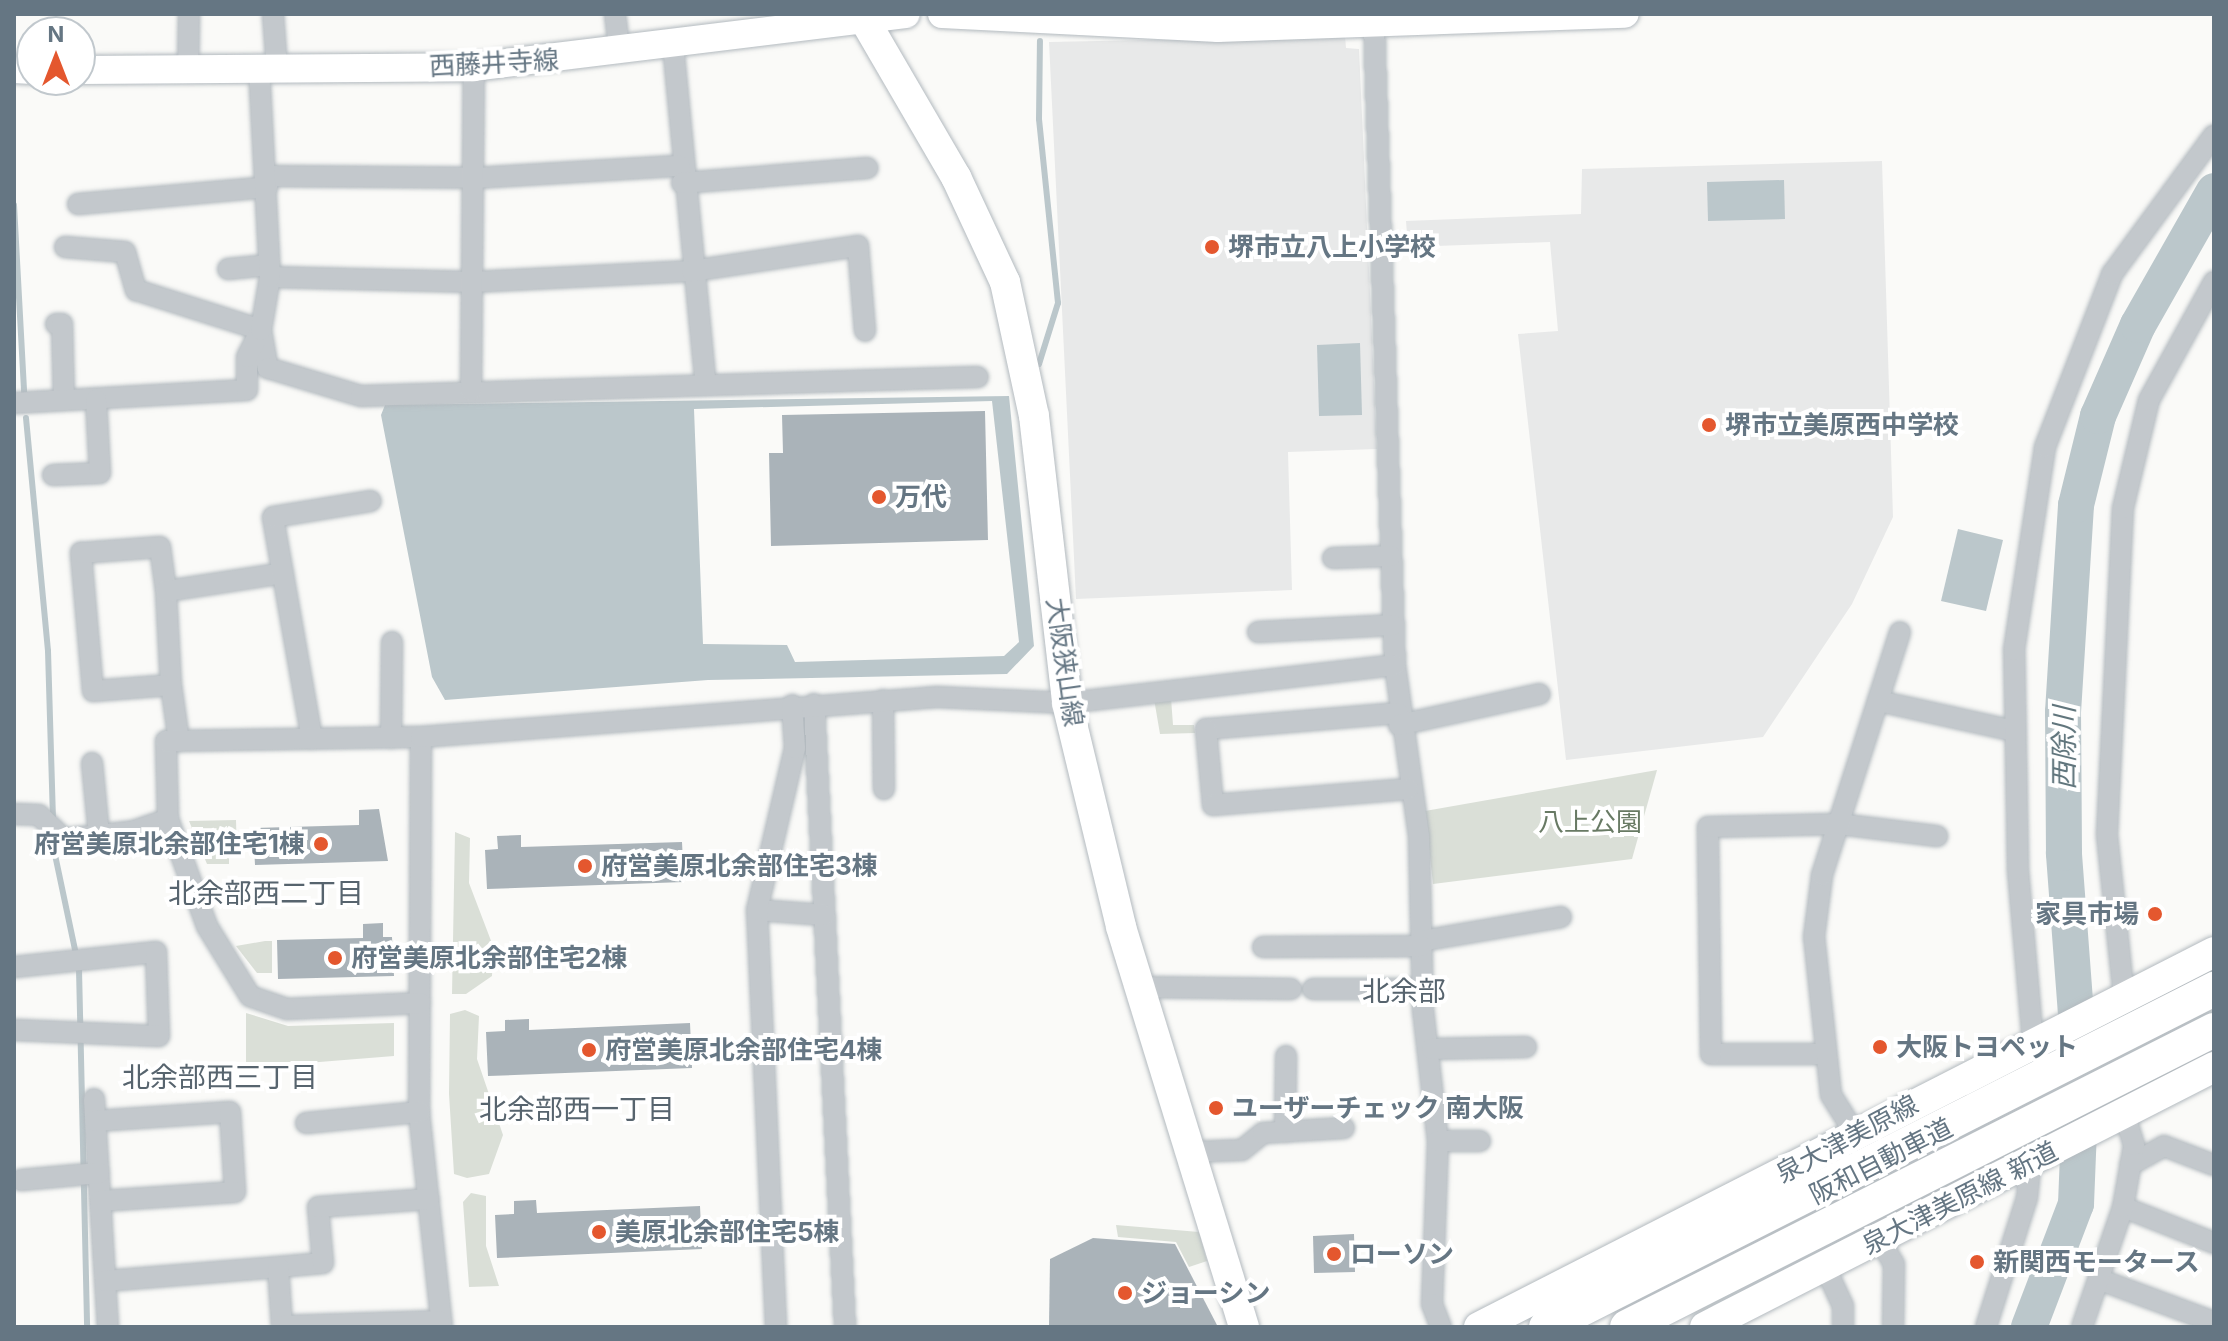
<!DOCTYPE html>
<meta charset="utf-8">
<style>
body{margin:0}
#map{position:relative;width:2228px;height:1341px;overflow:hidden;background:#fafaf8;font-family:Inter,"Noto Sans JP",sans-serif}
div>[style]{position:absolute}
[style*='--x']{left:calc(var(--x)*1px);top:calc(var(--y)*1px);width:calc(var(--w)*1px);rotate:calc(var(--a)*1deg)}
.built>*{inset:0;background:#e8e9e9}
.green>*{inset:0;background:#dadfd7}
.water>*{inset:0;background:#bbc7cb}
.stream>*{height:6px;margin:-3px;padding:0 3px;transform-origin:3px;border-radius:3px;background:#bbc7cb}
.river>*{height:36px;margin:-18px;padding:0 18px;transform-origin:18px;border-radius:18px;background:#bbc7cb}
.building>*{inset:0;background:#aab3b9}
.roads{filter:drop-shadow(0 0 2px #b3babf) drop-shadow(0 0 2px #b3babf)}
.street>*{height:20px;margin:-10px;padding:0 10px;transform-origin:10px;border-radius:10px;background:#c3c8cc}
.secondary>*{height:28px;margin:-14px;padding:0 14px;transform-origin:14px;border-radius:14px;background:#fff}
.primary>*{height:30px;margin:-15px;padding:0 15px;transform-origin:15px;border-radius:15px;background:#fff}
.highway>*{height:34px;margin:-17px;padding:0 17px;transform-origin:17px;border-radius:17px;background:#fff}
.dots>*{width:22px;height:22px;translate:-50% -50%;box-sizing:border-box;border:4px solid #fff;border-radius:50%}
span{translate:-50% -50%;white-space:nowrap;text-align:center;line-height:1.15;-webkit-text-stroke:8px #fff;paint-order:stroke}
.street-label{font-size:26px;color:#657683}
.poi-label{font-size:26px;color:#657683;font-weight:700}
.left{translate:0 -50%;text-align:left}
.right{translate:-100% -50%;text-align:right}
.park-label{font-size:26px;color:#687a64}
.water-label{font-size:28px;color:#60757c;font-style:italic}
.neighbourhood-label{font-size:28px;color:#57646e}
.frame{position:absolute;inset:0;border:16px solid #657683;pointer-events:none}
.north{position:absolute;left:16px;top:16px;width:80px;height:80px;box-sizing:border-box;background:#fff;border:2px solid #c1c8cd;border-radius:50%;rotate:0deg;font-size:22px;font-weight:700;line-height:32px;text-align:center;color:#657683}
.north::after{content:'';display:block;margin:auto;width:28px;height:36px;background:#e4572e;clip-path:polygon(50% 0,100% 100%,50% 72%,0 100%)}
</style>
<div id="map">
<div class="built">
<div style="clip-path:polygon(1345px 36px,1346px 48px,1359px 49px,1377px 449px,1288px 452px,1292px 590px,1076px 599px,1049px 42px)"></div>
<div style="clip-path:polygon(1882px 161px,1893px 517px,1852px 604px,1763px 737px,1566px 760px,1518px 334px,1558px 331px,1550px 242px,1408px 247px,1406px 221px,1581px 214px,1582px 169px)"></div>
</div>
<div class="green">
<div style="clip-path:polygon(1171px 698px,1173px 725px,1194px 725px,1195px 733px,1160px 734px,1154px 699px)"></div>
<div style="clip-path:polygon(1657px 770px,1632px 859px,1433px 884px,1425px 811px)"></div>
<div style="clip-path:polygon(236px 820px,237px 855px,229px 855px,229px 864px,207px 864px,189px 821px)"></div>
<div style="clip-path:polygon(455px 832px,470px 838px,469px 883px,493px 946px,492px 976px,466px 994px,452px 994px)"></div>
<div style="clip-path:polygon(265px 941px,272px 941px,272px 973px,257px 973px,236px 946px)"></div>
<div style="clip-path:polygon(465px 1010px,479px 1016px,477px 1059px,503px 1135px,489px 1174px,467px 1178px,454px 1174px,449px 1094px,450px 1014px)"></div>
<div style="clip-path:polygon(246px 1013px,288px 1026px,394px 1023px,394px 1056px,246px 1068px)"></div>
<div style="clip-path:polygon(471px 1193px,486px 1196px,486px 1246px,499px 1286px,469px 1287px,463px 1202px)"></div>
<div style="clip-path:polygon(1116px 1225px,1199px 1232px,1207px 1261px,1189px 1267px,1176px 1242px,1118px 1237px)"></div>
</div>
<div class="water">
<div style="clip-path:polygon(1784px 180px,1785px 219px,1708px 221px,1707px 182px)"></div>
<div style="clip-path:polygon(1360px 343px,1362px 415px,1319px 416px,1317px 345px)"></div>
<div style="clip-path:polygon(evenodd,1009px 396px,1034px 646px,1007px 674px,708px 680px,445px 700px,432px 677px,381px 415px,385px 405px,1009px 396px,992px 401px,1019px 642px,1004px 656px,795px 662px,787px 645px,703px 644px,694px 409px,992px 401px)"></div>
<div style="clip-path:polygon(1958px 529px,2003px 540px,1986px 611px,1941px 601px)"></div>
</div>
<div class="stream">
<div style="--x:14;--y:205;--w:187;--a:86.9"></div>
<div style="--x:1039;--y:364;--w:64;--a:-72.7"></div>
<div style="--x:1058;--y:303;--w:185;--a:-95.9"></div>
<div style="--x:1039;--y:119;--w:78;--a:-89.3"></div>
<div style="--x:26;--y:418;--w:234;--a:84.6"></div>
<div style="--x:48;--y:651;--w:168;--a:88.3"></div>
<div style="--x:54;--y:850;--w:122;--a:78.1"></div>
<div style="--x:79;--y:969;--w:358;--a:88.7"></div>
</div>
<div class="river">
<div style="--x:2079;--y:1054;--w:202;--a:-94.3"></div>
<div style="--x:2064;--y:853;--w:141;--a:-90.4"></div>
<div style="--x:2063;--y:712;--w:207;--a:-86.4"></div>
<div style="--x:2076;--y:505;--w:92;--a:-76.1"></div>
<div style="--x:2098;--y:416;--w:99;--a:-66.3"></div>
<div style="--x:2138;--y:325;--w:154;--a:-60.4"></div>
<div style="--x:2029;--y:1327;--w:132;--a:-69.1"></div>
<div style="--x:2076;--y:1204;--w:98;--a:-87.7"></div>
</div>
<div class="building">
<div style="clip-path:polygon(985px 411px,988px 540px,771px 546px,769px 453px,783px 453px,782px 415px)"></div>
<div style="clip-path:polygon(379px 809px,388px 861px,255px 865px,253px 828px,359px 825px,359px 810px)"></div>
<div style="clip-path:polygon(521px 835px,521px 847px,682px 842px,684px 882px,487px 889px,485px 850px,498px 849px,497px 836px)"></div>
<div style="clip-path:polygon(383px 923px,383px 937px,392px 937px,394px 976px,278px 979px,277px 940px,363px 938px,363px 924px)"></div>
<div style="clip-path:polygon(529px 1019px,529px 1030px,690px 1023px,692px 1068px,488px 1076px,486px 1032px,505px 1031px,505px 1020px)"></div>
<div style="clip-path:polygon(536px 1200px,537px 1213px,700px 1206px,702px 1249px,497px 1258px,495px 1215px,514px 1214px,514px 1201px)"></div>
<div style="clip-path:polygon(1354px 1234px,1355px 1272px,1314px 1273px,1313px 1236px)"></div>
<div style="clip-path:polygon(1093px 1238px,1175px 1244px,1218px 1327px,1049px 1327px,1050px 1259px)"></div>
</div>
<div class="roads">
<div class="street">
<div style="--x:273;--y:14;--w:55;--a:85.8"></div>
<div style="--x:615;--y:14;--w:39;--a:83"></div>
<div style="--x:1374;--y:23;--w:642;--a:88.13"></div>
<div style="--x:1395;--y:665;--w:173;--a:82"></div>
<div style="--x:1419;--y:836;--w:174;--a:88.7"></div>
<div style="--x:1423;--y:1010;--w:132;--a:83.5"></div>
<div style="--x:1438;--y:1141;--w:163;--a:92.1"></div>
<div style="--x:1432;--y:1304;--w:25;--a:69"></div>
<div style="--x:673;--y:45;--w:337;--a:84.5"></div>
<div style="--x:188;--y:71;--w:57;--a:-89"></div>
<div style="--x:266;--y:176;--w:209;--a:0.5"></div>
<div style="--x:475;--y:178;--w:205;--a:-3.4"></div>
<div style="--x:682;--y:183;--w:186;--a:-4.6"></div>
<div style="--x:78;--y:204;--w:190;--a:-5.1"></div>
<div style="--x:65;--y:247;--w:60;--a:4.8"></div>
<div style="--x:125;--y:252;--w:40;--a:74"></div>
<div style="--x:136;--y:290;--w:131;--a:17.7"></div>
<div style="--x:261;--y:330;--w:39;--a:80"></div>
<div style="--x:268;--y:368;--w:97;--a:16.8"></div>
<div style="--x:361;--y:396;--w:617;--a:-1.76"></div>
<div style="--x:228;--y:269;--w:41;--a:-5.6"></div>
<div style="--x:270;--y:277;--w:203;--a:1.4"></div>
<div style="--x:473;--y:282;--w:219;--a:-2.9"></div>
<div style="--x:692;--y:271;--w:168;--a:-8.6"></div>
<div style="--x:858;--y:246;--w:85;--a:85.3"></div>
<div style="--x:56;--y:324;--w:6;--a:0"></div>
<div style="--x:62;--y:324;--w:75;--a:88.5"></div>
<div style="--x:471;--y:391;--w:324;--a:-89.5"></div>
<div style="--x:14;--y:403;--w:233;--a:-3.2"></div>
<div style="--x:247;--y:390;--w:33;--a:-90"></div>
<div style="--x:247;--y:357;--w:30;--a:-63"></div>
<div style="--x:261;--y:330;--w:54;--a:-80.4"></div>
<div style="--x:270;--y:277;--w:207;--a:-93"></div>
<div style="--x:53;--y:475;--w:47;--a:-2.4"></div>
<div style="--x:100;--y:473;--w:73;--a:-93.1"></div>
<div style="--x:1333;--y:558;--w:58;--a:-2"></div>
<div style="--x:166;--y:591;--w:94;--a:87"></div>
<div style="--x:171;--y:685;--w:78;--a:175.6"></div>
<div style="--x:93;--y:691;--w:139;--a:-95"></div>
<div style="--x:81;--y:553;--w:79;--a:-4.3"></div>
<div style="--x:160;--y:547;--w:44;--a:82.2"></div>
<div style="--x:166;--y:591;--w:118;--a:-8.7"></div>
<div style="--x:1258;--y:632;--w:135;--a:-3"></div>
<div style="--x:171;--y:685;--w:57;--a:81.9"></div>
<div style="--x:883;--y:700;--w:89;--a:89.4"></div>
<div style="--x:1878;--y:701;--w:139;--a:12.4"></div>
<div style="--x:814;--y:704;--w:624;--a:87.15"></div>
<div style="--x:1398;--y:713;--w:193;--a:175.2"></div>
<div style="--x:1206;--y:729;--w:76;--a:84.7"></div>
<div style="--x:1213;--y:805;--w:195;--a:-4.7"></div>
<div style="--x:1399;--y:725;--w:144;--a:-12.4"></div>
<div style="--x:421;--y:737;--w:375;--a:90.3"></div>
<div style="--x:419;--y:1112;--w:216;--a:83.9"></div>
<div style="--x:391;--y:738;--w:96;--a:-89.4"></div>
<div style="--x:312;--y:739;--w:225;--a:-100"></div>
<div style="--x:273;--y:517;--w:99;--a:-9.3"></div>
<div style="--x:92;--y:763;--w:72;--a:84.4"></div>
<div style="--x:14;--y:814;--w:25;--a:2"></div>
<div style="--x:39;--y:815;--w:35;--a:44"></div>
<div style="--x:64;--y:839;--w:70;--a:-6.5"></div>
<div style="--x:134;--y:831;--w:36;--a:-19"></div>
<div style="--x:757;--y:910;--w:68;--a:4.2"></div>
<div style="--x:1421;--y:941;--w:142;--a:-9.7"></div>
<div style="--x:1263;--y:947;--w:158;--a:-0.4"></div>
<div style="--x:14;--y:967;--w:143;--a:-6"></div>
<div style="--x:156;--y:952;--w:84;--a:88"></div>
<div style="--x:159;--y:1036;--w:145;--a:-177.6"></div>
<div style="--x:1140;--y:987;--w:151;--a:0.8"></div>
<div style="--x:1313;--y:989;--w:109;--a:0"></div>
<div style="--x:2124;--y:997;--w:164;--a:-96"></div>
<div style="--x:2107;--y:834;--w:326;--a:-87.2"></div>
<div style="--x:2123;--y:508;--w:111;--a:-76.5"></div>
<div style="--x:2149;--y:400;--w:135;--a:-61.2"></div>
<div style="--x:420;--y:1003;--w:133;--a:177.4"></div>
<div style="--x:287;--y:1009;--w:39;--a:-161"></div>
<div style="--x:250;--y:996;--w:82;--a:-121.6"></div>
<div style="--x:207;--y:926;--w:114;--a:-110"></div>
<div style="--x:168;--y:819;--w:78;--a:-91.5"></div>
<div style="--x:166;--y:741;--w:255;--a:-0.9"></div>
<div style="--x:421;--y:737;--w:518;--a:-4.43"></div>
<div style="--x:937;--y:697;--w:130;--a:2.6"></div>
<div style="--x:1067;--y:703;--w:330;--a:-6.6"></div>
<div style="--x:2033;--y:1042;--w:174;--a:-95"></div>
<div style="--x:2018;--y:869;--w:219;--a:-91"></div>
<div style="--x:2014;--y:650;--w:205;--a:-81.3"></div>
<div style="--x:2045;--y:447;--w:186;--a:-68.8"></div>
<div style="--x:2112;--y:274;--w:172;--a:-53.7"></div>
<div style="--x:1432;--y:1049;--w:94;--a:-1.2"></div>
<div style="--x:1826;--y:1054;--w:115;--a:180"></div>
<div style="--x:1711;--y:1054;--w:227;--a:-90.8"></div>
<div style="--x:1708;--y:827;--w:131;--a:-1.3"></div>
<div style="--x:1839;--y:824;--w:99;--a:7"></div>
<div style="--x:94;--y:1099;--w:228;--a:86.5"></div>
<div style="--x:95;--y:1121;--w:135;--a:-3.8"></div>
<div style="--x:230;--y:1112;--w:80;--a:86.4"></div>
<div style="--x:235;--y:1192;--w:135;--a:176.2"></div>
<div style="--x:306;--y:1123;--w:114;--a:-5.6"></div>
<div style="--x:1285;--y:1132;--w:76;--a:-89.2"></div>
<div style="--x:1856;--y:1135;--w:47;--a:-122"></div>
<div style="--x:1831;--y:1095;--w:159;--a:-96.1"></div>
<div style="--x:1814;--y:937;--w:63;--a:-82.6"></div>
<div style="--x:1822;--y:875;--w:255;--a:-72.2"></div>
<div style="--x:1438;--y:1141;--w:42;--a:0"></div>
<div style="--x:1191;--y:1152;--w:51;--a:-2.2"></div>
<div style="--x:1242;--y:1150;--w:27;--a:-39"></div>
<div style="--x:1263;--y:1133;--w:81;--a:-3.5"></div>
<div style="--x:2130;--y:1165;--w:39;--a:-29"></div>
<div style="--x:2164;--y:1146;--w:53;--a:20.8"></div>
<div style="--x:21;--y:1180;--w:78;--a:-5.1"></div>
<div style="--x:2123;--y:1207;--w:98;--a:21.6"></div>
<div style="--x:1880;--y:1240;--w:28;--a:60"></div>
<div style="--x:1894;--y:1264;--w:63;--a:90.9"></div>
<div style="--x:278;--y:1267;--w:45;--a:-5.1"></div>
<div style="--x:323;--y:1263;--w:56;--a:-95.1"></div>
<div style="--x:318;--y:1207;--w:111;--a:-4.1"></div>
<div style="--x:1825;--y:1267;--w:43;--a:65.2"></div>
<div style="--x:1843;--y:1306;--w:21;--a:90"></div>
<div style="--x:2098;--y:1279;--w:124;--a:20.3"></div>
<div style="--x:105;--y:1281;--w:174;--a:-4.6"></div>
<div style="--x:278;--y:1267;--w:59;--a:86.1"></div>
<div style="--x:282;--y:1326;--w:157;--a:-1.8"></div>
<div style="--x:776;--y:1327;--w:417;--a:-92.6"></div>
<div style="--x:757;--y:910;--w:166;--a:-76.8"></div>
<div style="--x:795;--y:748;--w:43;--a:-94"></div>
<div style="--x:1986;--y:1327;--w:135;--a:-72.4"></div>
<div style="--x:2027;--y:1198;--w:37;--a:-84"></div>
<div style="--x:2082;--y:1327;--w:127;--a:-71.1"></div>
<div style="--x:2123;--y:1207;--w:63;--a:-79.9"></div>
<div style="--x:2134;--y:1145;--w:34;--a:-107"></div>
</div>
<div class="secondary">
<div style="--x:942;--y:14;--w:276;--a:2.9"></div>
<div style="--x:1218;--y:28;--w:407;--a:-2"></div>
<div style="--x:14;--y:69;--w:18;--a:3"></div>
<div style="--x:80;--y:70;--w:394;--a:-0.4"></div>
<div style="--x:474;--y:67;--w:435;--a:-7"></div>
</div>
<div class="primary">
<div style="--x:861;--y:14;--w:189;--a:59.8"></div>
<div style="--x:956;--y:177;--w:116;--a:65"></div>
<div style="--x:1005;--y:282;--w:137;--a:77.8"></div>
<div style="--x:1034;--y:416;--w:289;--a:83.4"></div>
<div style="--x:1067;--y:703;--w:230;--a:76.4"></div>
<div style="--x:1121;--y:927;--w:418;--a:72.9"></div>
<div style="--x:1479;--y:1327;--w:825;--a:-27.03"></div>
<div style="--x:1705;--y:1327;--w:572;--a:-27.06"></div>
</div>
<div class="highway">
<div style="--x:1546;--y:1327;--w:749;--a:-26.84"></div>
<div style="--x:1627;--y:1327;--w:658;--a:-26.84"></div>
</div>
</div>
<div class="dots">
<div style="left:1212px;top:247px;background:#e4572e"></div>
<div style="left:1709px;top:425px;background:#e4572e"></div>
<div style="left:879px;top:497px;background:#e4572e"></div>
<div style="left:321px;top:844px;background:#e4572e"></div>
<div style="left:585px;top:866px;background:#e4572e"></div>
<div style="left:2155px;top:914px;background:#e4572e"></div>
<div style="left:335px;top:958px;background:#e4572e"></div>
<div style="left:1880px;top:1047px;background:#e4572e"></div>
<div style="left:589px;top:1050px;background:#e4572e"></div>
<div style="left:1216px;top:1108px;background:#e4572e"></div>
<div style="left:599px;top:1232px;background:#e4572e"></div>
<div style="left:1334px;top:1254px;background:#e4572e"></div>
<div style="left:1977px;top:1262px;background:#e4572e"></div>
<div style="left:1125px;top:1293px;background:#e4572e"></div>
</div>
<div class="street-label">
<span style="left:494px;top:63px;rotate:-3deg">西藤井寺線</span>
<span style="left:1065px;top:662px;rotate:82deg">大阪狭山線</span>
<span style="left:1847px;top:1139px;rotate:-28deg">泉大津美原線</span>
<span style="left:1881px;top:1161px;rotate:-27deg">阪和自動車道</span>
<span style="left:1960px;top:1198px;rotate:-27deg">泉大津美原線 新道</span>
</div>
<div class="poi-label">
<span class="left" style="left:1228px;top:247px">堺市立八上小学校</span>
<span class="left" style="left:1725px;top:425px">堺市立美原西中学校</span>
<span class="left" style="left:895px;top:497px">万代</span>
<span class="right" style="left:305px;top:844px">府営美原北余部住宅1棟</span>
<span class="left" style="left:601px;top:866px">府営美原北余部住宅3棟</span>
<span class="right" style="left:2139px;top:914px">家具市場</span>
<span class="left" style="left:351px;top:958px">府営美原北余部住宅2棟</span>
<span class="left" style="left:1896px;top:1047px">大阪トヨペット</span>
<span class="left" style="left:605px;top:1050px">府営美原北余部住宅4棟</span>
<span class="left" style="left:1232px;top:1108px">ユーザーチェック 南大阪</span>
<span class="left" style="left:615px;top:1232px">美原北余部住宅5棟</span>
<span class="left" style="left:1350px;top:1254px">ローソン</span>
<span class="left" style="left:1993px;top:1262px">新関西モータース</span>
<span class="left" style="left:1141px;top:1293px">ジョーシン</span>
</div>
<div class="park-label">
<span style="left:1590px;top:822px">八上公園</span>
</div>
<div class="water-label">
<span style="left:2064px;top:748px;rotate:-90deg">西除川</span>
</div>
<div class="neighbourhood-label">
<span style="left:266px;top:893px">北余部西二丁目</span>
<span style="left:1404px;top:991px">北余部</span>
<span style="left:220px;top:1077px">北余部西三丁目</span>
<span style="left:577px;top:1109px">北余部西一丁目</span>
</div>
<div class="frame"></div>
<div class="north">N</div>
</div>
